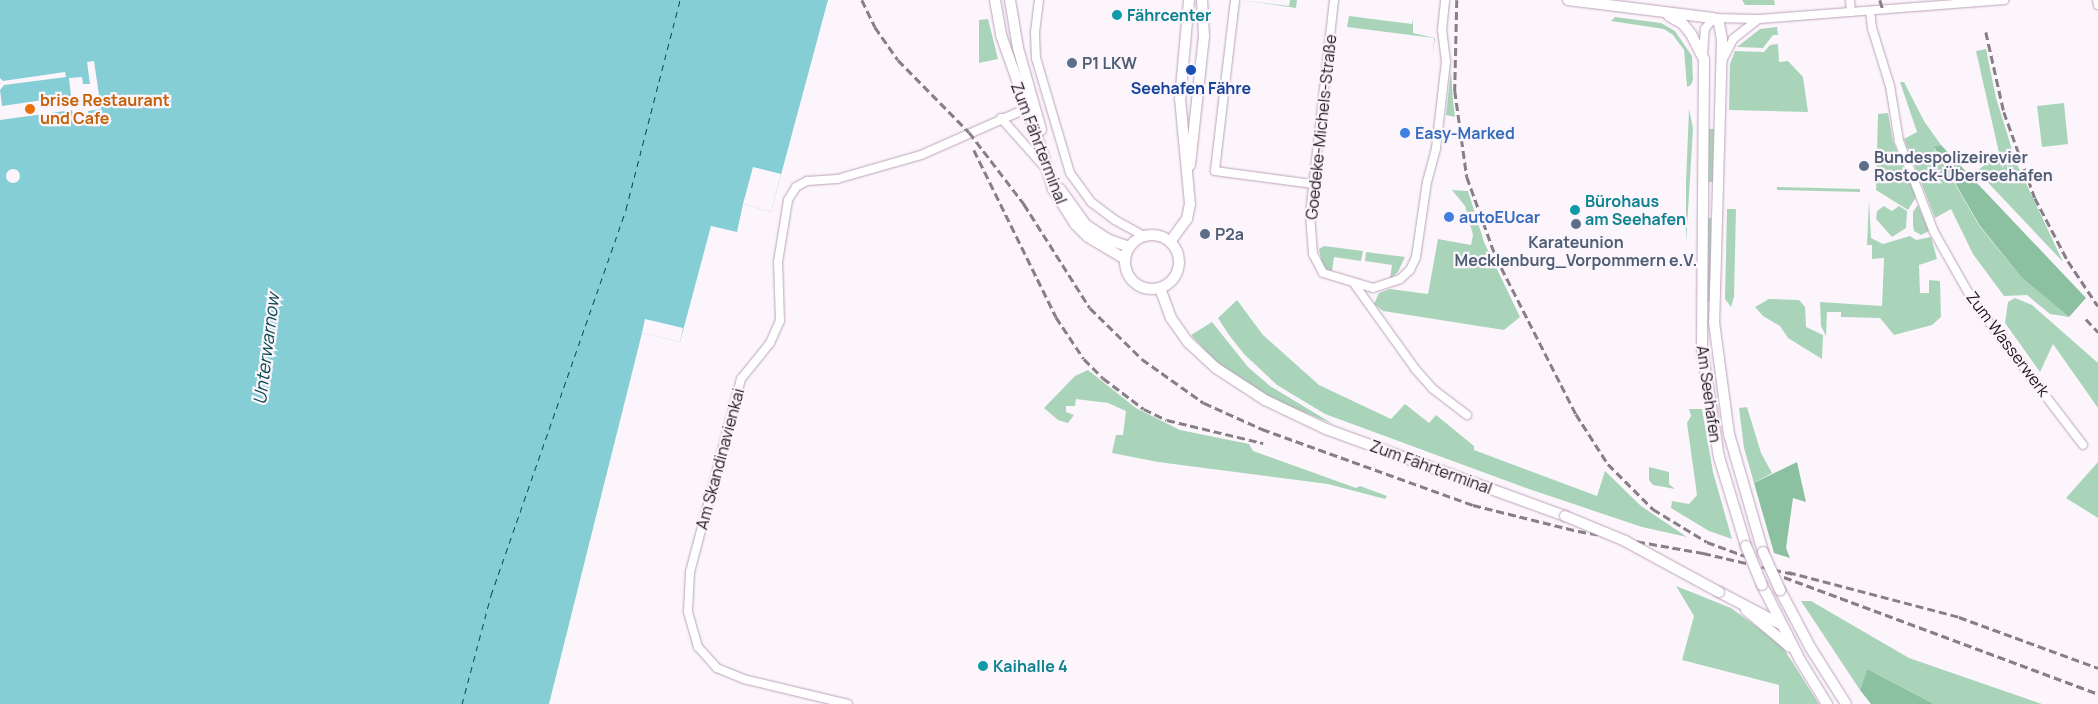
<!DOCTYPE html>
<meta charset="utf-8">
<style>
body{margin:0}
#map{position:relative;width:2098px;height:704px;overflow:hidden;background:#fcf6fc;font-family:Manrope,sans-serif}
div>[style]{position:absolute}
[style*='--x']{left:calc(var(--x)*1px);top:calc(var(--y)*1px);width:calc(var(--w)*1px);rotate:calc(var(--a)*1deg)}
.green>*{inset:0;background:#a9d4ba}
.forest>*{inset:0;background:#8bc1a1}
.water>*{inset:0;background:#86ced6}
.pier>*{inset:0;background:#fcf6fc}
.round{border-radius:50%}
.ferry>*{height:1px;margin-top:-0.5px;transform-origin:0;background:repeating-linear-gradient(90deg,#074b51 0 6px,transparent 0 11px)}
.roads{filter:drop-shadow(0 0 1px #bda1ba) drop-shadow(0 0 1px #bda1ba)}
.minor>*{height:8px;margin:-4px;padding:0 4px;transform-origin:4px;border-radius:4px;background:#fff}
.tertiary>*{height:10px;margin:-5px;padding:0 5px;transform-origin:5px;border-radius:5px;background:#fff}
.tertiary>.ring{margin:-5px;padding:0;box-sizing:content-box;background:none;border:10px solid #fff;border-radius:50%}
.rail>*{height:2.5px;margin-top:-1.25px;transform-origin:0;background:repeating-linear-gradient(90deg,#877e86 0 8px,transparent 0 12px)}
.bridges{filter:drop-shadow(0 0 1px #bda1ba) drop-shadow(0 0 1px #bda1ba)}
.tertiary-bridge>*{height:10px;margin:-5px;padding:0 5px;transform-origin:5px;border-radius:5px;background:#fff}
.dots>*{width:14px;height:14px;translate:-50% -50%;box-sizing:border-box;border:2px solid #fcf6fc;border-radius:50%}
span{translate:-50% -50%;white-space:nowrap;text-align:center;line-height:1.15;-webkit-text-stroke:4.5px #fcf6fc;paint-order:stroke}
.culture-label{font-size:16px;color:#0d838f;font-weight:700}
.left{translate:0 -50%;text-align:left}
.service-label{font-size:16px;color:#4e5e75;font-weight:700}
.transit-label{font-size:16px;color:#164399;font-weight:700}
.food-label{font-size:16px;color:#c56008;font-weight:700}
.street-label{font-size:16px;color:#1d121c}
.shop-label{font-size:16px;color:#366cbe;font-weight:700}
.water-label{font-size:18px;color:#074b51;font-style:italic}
</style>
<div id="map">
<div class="green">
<div style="clip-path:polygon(1240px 0,1289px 6px,1290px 0,1297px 0,1296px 8px)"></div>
<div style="clip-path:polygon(1742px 0,1774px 0,1775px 5px,1745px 5px)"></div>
<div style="clip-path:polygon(1349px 16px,1412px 24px,1413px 19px,1413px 33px,1435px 38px,1433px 53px,1434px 38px,1347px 27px)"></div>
<div style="clip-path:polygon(1615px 17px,1661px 23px,1675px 31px,1692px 56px,1693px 80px,1691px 85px,1687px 87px,1684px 50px,1673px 35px,1664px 29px,1611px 21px)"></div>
<div style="clip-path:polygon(988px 19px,998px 59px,979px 63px,979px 20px)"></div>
<div style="clip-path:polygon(1777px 27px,1778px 35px,1773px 35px,1763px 48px,1737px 47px,1760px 29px)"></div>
<div style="clip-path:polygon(1778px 44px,1779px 62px,1788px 61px,1803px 77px,1808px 112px,1729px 110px,1730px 64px,1735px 51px,1764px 52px,1770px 45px)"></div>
<div style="clip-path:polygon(1986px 49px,1996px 98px,2016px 162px,2063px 262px,1977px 171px,1999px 153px,1976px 51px)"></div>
<div style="clip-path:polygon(1451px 70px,1453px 101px,1455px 117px,1446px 115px)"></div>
<div style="clip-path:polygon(1900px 82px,1904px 82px,1924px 121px,1941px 145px,1934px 148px,1980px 227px,2022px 278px,2069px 317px,2050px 314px,2027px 295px,2004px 296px,1973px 254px,1951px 209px,1935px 218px,1904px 139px,1917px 132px)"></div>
<div style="clip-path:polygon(2064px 103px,2068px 144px,2042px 147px,2037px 106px)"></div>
<div style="clip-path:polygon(1689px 109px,1693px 128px,1686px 244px,1686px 183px)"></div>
<div style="clip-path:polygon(1888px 113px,1893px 141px,1916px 197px,1908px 210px,1876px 190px,1878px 114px)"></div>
<div style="clip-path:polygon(1709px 129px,1714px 129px,1713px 182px,1708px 182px)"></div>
<div style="clip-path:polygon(1777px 187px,1860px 189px,1860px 192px,1777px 190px)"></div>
<div style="clip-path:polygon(1452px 190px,1468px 191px,1484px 242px,1520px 317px,1504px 330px,1383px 311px,1374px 304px,1379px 293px,1390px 289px,1428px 294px,1438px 239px,1471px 245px,1473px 235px,1465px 206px)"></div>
<div style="clip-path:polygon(1869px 200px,1871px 238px,1883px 244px,1910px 236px,1916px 240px,1931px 237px,1937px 259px,1919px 265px,1920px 293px,1929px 293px,1929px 280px,1940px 281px,1941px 317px,1932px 325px,1894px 335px,1880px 318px,1841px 317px,1841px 312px,1827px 312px,1826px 336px,1821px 326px,1820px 302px,1882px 306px,1884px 258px,1872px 259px,1872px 245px,1867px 245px)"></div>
<div style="clip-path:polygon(1918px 205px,1929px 231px,1921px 235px,1914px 231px,1913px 225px,1913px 212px)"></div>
<div style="clip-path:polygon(1884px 206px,1892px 211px,1899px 206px,1907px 211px,1906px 228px,1892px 237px,1876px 219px,1877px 211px)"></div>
<div style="clip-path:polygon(1727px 209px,1736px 209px,1734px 297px,1731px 307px,1725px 299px)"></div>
<div style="clip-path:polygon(1707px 218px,1711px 218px,1711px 302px,1707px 302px)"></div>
<div style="clip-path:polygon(1324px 246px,1363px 251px,1361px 261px,1334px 257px,1332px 271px,1323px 269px,1319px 249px)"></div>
<div style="clip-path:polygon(1366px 252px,1405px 257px,1398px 272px,1390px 279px,1392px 265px,1365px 261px)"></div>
<div style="clip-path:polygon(2015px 298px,2032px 305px,2098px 363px,2098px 408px,2053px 344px,2040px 372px,2005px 323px,2008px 302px)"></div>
<div style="clip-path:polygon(1769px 299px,1799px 300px,1805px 307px,1806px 327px,1823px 335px,1822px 359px,1788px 338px,1780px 326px,1763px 316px,1755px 307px)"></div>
<div style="clip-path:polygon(1237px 300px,1263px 335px,1319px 385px,1391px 419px,1405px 404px,1429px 423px,1436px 415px,1474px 446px,1474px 450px,1597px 496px,1605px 471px,1641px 506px,1687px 537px,1642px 527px,1526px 488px,1325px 414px,1277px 385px,1244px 354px,1229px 335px,1218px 318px)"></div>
<div style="clip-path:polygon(1212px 322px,1248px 367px,1270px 386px,1333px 424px,1286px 405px,1249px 386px,1216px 362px,1191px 335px)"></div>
<div style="clip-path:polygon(1088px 370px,1136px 408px,1180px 430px,1249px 444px,1253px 451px,1356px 488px,1360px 486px,1387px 496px,1385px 499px,1328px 484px,1158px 462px,1112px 453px,1116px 435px,1123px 435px,1126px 411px,1108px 403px,1076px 399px,1075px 406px,1066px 406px,1066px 412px,1074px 415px,1068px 423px,1058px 420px,1044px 408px,1075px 376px)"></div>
<div style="clip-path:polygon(1747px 407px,1761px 453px,1772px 473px,1754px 483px,1744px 448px,1739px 408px)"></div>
<div style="clip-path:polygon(1689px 409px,1702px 409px,1713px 472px,1732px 539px,1709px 531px,1671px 508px,1672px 501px,1689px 504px,1697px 495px,1687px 423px,1691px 416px)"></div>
<div style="clip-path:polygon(2098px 462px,2098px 518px,2066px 498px)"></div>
<div style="clip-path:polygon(1649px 467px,1669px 472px,1669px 484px,1675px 489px,1653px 485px,1649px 480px)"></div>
<div style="clip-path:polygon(1676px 586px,1731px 608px,1767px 634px,1782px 646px,1819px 704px,1779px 704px,1779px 685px,1682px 660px,1694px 616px)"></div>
<div style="clip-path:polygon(1801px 601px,1811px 601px,1909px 658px,2042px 704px,1934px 704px,1867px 669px,1860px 690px)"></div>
</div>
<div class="forest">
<div style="clip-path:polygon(1941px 145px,2086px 298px,2069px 317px,2022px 278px,1980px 226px,1934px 147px)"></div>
<div style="clip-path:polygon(1797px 462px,1806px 502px,1793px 498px,1786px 548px,1790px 558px,1774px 553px,1754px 483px)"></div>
<div style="clip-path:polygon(1867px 669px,1934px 704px,1871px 704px,1860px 690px)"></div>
</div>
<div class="water">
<div style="clip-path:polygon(0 0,828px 0,771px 212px,743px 204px,737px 232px,711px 226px,680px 342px,642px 333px,549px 704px,0 704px)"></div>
</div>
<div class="pier">
<div style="clip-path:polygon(94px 61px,101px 109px,88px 111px,89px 122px,75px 125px,72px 110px,0 120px,0 78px,3px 81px,65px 72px,66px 77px,4px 85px,0 90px,2px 106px,71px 96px,69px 78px,82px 77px,83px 84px,90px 84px,87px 62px)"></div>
<div style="clip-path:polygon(753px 167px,781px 174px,771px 212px,743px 204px)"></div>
<div class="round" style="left:6px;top:169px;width:14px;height:14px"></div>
<div style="clip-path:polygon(645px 319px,683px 328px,680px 342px,642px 333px)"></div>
</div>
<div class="ferry">
<div style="--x:462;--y:704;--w:113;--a:-75.1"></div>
<div style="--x:491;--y:595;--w:409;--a:-70.7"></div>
<div style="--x:626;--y:209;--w:216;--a:-75.5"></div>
</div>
<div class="roads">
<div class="minor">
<div style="--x:1039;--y:0;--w:32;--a:97"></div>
<div style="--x:1035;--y:32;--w:26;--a:88"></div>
<div style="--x:1036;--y:58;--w:120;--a:73.5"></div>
<div style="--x:1070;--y:173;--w:36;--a:54"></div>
<div style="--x:1091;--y:202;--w:30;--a:37"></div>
<div style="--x:1115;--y:220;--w:33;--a:29"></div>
<div style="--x:1235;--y:0;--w:172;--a:96.7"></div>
<div style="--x:1215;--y:171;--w:99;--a:7.6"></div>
<div style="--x:1334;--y:0;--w:215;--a:96.4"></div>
<div style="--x:1310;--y:214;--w:40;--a:85.7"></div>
<div style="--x:1313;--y:254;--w:21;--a:62"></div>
<div style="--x:1323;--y:273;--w:52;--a:16.7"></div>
<div style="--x:1373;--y:288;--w:28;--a:-18"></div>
<div style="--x:1400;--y:279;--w:13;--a:-42"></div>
<div style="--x:1410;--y:270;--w:14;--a:-65"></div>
<div style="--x:1416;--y:257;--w:76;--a:-81.7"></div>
<div style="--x:1427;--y:182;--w:35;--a:-75"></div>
<div style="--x:1436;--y:148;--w:87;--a:-83.4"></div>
<div style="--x:1446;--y:62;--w:32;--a:-97"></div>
<div style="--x:1442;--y:30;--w:30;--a:-84"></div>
<div style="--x:1850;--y:0;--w:12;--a:85"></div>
<div style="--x:2097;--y:0;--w:5;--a:79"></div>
<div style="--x:1870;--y:11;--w:17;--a:83"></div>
<div style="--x:1872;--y:28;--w:61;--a:72.8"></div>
<div style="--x:1890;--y:86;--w:56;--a:80.7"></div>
<div style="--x:1899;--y:141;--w:97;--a:69"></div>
<div style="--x:1934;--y:232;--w:79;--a:60.5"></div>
<div style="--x:1973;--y:301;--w:181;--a:52.6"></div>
<div style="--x:1703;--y:55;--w:26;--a:-86"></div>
<div style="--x:1705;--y:29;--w:14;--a:-54"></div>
<div style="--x:1713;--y:18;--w:46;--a:1.2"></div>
<div style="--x:1759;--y:19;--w:246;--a:-4.4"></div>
<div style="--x:1723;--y:59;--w:22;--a:-63"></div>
<div style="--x:1733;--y:39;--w:31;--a:-38"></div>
<div style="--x:1001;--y:118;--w:71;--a:48.4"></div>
<div style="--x:1355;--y:285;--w:105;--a:54.3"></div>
<div style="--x:1416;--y:370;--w:25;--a:48"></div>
<div style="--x:1433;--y:389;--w:43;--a:37.4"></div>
<div style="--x:848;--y:704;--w:107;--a:-166.5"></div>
<div style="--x:744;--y:679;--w:29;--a:-158"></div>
<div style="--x:717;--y:668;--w:28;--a:-132"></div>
<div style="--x:698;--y:647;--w:37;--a:-106"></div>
<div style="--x:688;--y:611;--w:39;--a:-87"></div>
<div style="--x:690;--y:572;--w:200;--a:-75.2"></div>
<div style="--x:741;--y:379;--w:46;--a:-51.1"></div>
<div style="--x:770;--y:343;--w:24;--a:-66"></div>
<div style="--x:780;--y:321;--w:59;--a:-91.9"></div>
<div style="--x:778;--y:262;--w:63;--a:-80.8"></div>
<div style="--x:788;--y:200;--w:15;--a:-58"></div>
<div style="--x:796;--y:187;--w:13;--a:-29"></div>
<div style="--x:807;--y:181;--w:30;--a:-4"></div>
<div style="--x:837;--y:179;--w:87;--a:-15.9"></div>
<div style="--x:921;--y:155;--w:119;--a:-23.8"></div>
</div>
<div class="tertiary">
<div style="--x:995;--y:0;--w:36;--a:80"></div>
<div style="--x:1001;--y:35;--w:123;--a:70.5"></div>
<div style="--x:1042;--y:151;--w:40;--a:74"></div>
<div style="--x:1053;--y:189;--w:41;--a:57.8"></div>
<div style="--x:1075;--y:224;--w:18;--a:45"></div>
<div style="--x:1088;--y:237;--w:43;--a:30.7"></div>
<div style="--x:1010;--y:0;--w:49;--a:80.5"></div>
<div style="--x:1018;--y:48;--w:85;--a:74.3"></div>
<div style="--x:1568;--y:0;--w:146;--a:7.1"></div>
<div style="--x:1713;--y:18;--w:8;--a:40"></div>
<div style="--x:1719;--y:23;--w:17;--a:80"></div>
<div style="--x:1722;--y:40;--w:282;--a:91.6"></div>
<div style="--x:1714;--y:322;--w:113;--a:82.4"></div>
<div style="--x:1729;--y:434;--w:123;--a:73.9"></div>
<div style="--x:1669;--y:16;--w:16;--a:30"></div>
<div style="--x:1683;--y:24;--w:13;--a:51"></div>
<div style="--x:1691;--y:34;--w:28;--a:63"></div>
<div style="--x:1704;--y:59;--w:290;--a:90.4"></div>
<div style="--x:1702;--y:349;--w:109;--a:81.1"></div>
<div style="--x:1719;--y:457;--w:93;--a:73.1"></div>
<div style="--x:1190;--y:165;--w:129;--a:-83.8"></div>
<div style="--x:1204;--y:37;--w:37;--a:-93"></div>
<div style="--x:1060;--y:189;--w:44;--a:54.2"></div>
<div style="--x:1086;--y:225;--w:27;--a:33"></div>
<div style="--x:1109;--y:240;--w:21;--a:19"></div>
<div class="ring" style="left:1125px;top:235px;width:44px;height:44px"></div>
<div style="--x:1170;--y:242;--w:29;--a:-54"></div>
<div style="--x:1187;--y:219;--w:15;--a:-79"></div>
<div style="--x:1190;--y:204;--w:105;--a:-95.4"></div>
<div style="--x:1180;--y:99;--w:99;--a:-84.8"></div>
<div style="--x:1160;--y:288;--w:32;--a:70"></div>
<div style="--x:1171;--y:318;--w:29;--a:55"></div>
<div style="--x:1188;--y:342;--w:38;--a:43"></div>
<div style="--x:1216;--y:368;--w:59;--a:33.1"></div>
<div style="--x:1265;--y:400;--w:68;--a:25.4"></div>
<div style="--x:1326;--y:429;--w:254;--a:20"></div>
<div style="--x:1762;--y:585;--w:84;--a:63.1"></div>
<div style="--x:1800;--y:660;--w:52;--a:58.5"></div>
<div style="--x:1780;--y:590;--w:64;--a:62.2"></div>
<div style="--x:1810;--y:647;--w:67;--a:57.7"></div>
<div style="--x:1719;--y:592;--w:71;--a:27.6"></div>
<div style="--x:1746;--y:610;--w:57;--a:40.1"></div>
</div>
</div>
<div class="rail">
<div style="--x:862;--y:0;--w:30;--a:64"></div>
<div style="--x:875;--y:27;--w:40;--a:55.1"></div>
<div style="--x:898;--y:60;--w:101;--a:45.4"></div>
<div style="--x:969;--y:132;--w:91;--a:52.6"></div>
<div style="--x:1024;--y:204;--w:123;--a:57.6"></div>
<div style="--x:1090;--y:308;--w:73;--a:44.4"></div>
<div style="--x:1142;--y:359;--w:76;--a:35.4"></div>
<div style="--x:1204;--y:403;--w:64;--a:24.1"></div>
<div style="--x:1262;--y:429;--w:224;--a:19.8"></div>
<div style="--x:1473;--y:505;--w:108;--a:13.9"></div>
<div style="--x:1578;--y:531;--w:127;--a:10"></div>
<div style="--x:1703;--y:553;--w:92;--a:13.1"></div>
<div style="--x:1457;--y:0;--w:91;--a:91.3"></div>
<div style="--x:1455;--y:91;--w:87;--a:82.1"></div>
<div style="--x:1467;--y:177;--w:85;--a:70.1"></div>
<div style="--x:1496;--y:257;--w:176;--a:63"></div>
<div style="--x:1576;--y:414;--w:59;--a:57.4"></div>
<div style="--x:1608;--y:464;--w:64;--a:45"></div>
<div style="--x:1653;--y:509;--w:63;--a:31.4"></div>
<div style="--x:1707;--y:542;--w:44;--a:20.1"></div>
<div style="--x:1880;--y:0;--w:10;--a:73"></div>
<div style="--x:1986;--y:32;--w:82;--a:77.3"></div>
<div style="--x:2004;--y:112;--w:91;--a:70.2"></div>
<div style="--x:2035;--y:198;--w:71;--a:62.4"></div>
<div style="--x:2068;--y:261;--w:54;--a:56.3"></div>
<div style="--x:974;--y:150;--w:186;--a:63.8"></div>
<div style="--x:1056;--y:317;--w:50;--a:56.3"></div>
<div style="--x:1084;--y:359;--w:27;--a:45"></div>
<div style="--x:1103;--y:378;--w:51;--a:37.1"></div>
<div style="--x:1144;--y:409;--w:25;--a:26"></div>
<div style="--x:1167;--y:420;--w:99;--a:13.5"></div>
<div style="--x:2086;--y:319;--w:18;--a:47"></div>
<div style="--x:1788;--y:572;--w:177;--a:14.7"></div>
<div style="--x:1959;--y:617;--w:148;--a:20.1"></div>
<div style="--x:1784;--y:577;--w:335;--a:20.4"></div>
</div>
<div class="bridges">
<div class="tertiary-bridge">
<div style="--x:1565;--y:516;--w:65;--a:22.6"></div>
<div style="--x:1625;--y:541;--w:107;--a:28.5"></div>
<div style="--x:1746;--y:546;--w:42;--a:67.7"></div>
<div style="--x:1763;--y:552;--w:42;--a:65.9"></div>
</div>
</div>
<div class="dots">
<div style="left:1117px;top:15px;background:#0f9aa8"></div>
<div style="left:1072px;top:63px;background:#5c6f8a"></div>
<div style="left:1191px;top:70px;background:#1a4fb4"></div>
<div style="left:30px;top:109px;background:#e8710a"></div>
<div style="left:1405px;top:133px;background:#3f7fe0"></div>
<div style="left:1864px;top:166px;background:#5c6f8a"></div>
<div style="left:1575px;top:210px;background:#0f9aa8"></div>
<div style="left:1449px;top:217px;background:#3f7fe0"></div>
<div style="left:1576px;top:224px;background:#5c6f8a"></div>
<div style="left:1205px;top:234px;background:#5c6f8a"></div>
<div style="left:983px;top:666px;background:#0f9aa8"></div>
</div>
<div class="culture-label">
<span class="left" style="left:1127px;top:15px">Fährcenter</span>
<span class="left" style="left:1585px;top:210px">Bürohaus<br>am Seehafen</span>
<span class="left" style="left:993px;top:666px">Kaihalle 4</span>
</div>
<div class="service-label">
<span class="left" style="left:1082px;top:63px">P1 LKW</span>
<span class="left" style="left:1874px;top:166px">Bundespolizeirevier<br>Rostock-Überseehafen</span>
<span class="left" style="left:1215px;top:234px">P2a</span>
<span style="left:1576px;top:251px">Karateunion<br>Mecklenburg_Vorpommern e.V.</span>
</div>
<div class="transit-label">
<span style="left:1191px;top:88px">Seehafen Fähre</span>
</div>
<div class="food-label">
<span class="left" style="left:40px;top:109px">brise Restaurant<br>und Cafe</span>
</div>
<div class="street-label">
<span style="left:1321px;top:127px;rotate:-84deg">Goedeke-Michels-Straße</span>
<span style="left:1039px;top:143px;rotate:69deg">Zum Fährterminal</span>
<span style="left:2008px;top:344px;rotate:53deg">Zum Wasserwerk</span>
<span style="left:1709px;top:394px;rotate:82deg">Am Seehafen</span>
<span style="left:720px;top:459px;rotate:-75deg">Am Skandinavienkai</span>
<span style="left:1431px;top:467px;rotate:20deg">Zum Fährterminal</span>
</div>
<div class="shop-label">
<span class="left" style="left:1415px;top:133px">Easy-Marked</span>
<span class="left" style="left:1459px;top:217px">autoEUcar</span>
</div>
<div class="water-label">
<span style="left:266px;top:349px;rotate:-83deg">Unterwarnow</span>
</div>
</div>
